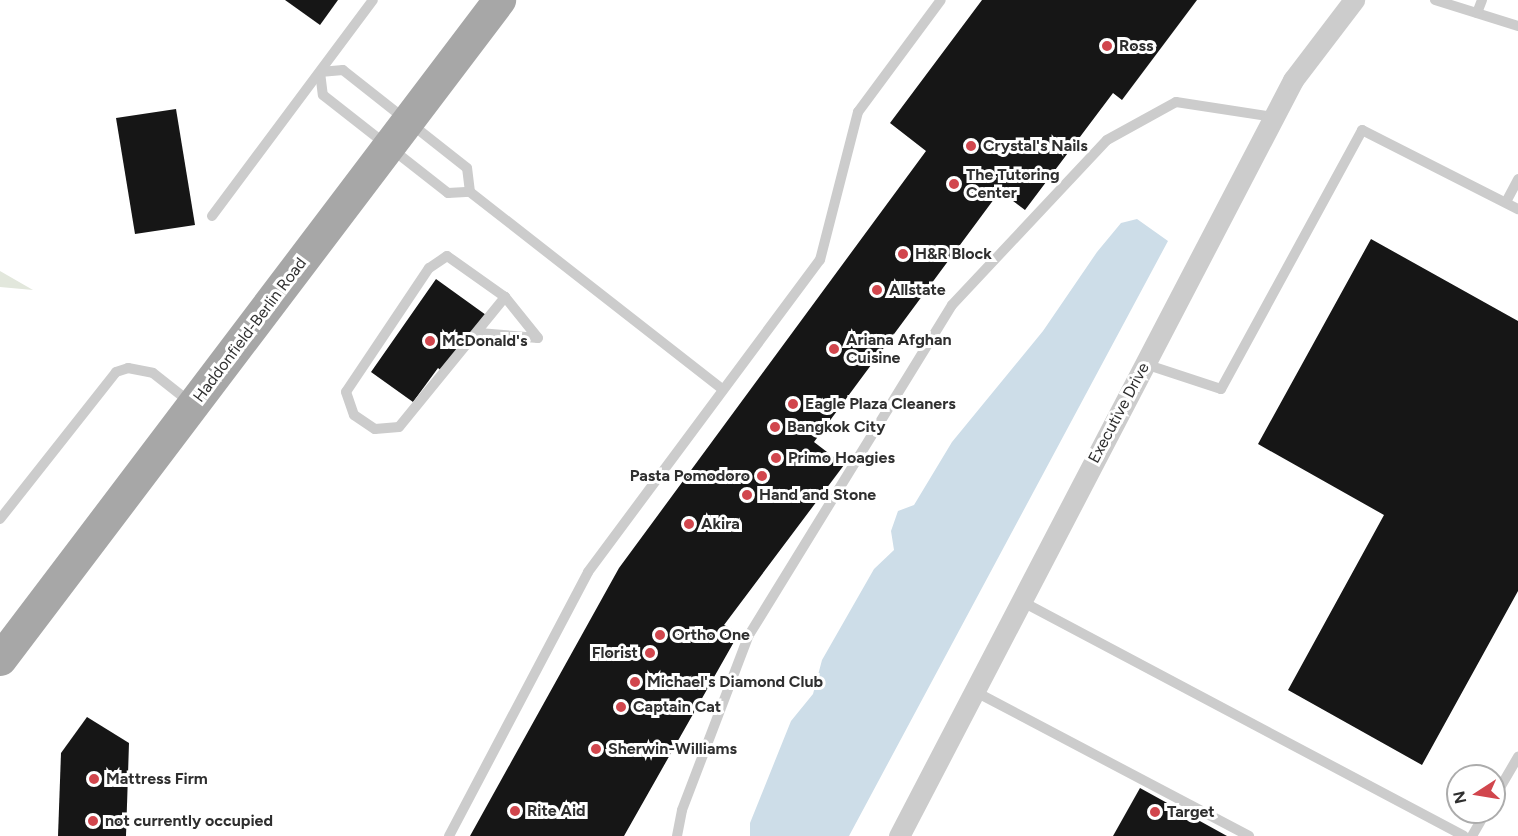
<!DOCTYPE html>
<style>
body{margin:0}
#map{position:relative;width:1518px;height:836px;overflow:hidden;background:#fff;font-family:Figtree,sans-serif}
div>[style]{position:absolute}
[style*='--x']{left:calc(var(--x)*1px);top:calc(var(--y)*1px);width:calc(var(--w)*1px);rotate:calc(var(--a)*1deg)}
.green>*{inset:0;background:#e2e7dc}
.water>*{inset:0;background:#cddde8}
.building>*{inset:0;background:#161616}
.service>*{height:10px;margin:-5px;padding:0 5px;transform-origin:5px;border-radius:5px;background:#ccc}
.minor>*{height:21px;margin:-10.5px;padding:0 10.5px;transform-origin:10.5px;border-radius:10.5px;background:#ccc}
.primary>*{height:33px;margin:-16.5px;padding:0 16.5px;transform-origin:16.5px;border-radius:16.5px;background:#a7a7a7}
.dots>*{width:16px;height:16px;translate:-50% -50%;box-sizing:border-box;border:3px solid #fff;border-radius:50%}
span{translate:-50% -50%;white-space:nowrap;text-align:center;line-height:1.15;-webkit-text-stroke:6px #fff;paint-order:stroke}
.poi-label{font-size:16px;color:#2f2f2f;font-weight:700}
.left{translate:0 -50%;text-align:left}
.right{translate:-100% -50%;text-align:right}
.street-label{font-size:16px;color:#2f2f2f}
.north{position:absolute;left:1446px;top:764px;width:60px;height:60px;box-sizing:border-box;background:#fff;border:2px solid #acacac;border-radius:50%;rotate:258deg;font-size:16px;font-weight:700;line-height:24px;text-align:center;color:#2f2f2f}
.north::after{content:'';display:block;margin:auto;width:21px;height:27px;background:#d1464d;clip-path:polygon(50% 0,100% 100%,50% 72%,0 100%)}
</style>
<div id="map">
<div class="green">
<div style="clip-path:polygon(0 271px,33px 290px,0 287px)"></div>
</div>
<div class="water">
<div style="clip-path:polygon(1137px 219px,1168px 241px,849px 836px,750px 836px,750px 823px,791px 721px,813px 694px,822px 660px,874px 569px,894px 550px,891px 531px,898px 511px,914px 505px,952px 442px,1043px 331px,1097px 252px,1121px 223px)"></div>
</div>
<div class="building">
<div style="clip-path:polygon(285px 0,338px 0,320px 25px)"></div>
<div style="clip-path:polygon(982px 0,1197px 0,1122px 100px,1113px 93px,1025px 210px,1000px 191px,814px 442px,844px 465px,724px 625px,739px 633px,624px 836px,470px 836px,619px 568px,926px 151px,890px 123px)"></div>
<div style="clip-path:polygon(176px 109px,195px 225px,135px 234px,116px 118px)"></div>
<div style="clip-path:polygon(1371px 239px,1518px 321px,1518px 591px,1422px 765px,1288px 690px,1384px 515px,1258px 444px)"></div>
<div style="clip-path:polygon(436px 279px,486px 315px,444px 373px,438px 368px,413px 402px,371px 372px)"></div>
<div style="clip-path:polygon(87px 717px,129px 743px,126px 836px,58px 836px,61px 753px)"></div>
<div style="clip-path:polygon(1140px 788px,1227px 836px,1113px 836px)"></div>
</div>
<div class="service">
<div style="--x:1435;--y:0;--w:87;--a:17.4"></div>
<div style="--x:1477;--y:13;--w:14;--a:-69"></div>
<div style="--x:470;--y:192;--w:24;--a:-97"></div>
<div style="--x:467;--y:168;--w:158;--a:-141.7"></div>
<div style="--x:343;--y:70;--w:23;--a:175"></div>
<div style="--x:320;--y:72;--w:23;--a:83"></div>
<div style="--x:323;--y:95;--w:159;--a:38.1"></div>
<div style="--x:448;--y:193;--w:22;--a:-3"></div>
<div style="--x:470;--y:192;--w:321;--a:38"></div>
<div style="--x:1506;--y:202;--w:26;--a:-62"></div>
<div style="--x:212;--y:216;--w:269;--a:-53.3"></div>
<div style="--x:479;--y:333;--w:59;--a:4.8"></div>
<div style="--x:538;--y:338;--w:53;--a:-128.8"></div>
<div style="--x:505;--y:297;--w:71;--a:-144.7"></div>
<div style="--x:447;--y:256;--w:22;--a:146"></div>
<div style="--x:429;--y:268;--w:149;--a:123.8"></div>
<div style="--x:346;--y:392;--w:24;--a:71"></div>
<div style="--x:354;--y:415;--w:25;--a:34"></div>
<div style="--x:375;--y:429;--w:24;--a:-5"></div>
<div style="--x:399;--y:427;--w:168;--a:-50.8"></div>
<div style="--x:1145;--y:364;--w:80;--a:18.2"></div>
<div style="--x:1221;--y:389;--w:295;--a:-61.4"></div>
<div style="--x:1362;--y:130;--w:175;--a:26.9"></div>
<div style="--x:0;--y:519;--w:187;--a:-51.7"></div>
<div style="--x:116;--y:372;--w:13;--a:-18"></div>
<div style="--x:128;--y:368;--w:25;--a:11"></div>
<div style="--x:153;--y:373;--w:48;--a:38.3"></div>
<div style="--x:1021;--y:601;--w:501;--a:27.94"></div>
<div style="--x:974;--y:691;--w:311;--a:27.8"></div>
<div style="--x:1494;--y:798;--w:48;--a:-59.7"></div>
<div style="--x:449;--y:836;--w:298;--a:-62.2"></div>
<div style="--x:588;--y:572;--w:389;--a:-53.4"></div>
<div style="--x:820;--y:260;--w:153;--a:-75.6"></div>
<div style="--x:858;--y:112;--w:139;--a:-53.5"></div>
<div style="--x:677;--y:836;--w:26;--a:-79"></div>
<div style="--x:682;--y:810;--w:187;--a:-69.1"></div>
<div style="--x:749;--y:635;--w:387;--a:-58.4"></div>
<div style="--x:952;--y:305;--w:226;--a:-46.8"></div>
<div style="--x:1107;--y:140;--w:79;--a:-28.8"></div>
<div style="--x:1176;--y:102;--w:99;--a:8.7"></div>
<div style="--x:1472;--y:836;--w:28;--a:-60"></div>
</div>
<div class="minor">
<div style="--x:899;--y:836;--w:853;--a:-62.47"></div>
<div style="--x:1293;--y:80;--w:101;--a:-52.7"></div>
</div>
<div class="primary">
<div style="--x:0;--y:659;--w:827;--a:-52.87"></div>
</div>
<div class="dots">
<div style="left:1107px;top:46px;background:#d1464d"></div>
<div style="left:971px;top:146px;background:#d1464d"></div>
<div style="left:954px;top:184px;background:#d1464d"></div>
<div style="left:903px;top:254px;background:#d1464d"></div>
<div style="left:877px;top:290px;background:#d1464d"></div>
<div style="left:430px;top:341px;background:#d1464d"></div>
<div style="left:834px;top:349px;background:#d1464d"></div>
<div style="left:793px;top:404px;background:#d1464d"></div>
<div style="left:775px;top:427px;background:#d1464d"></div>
<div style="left:776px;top:458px;background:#d1464d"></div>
<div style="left:762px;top:476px;background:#d1464d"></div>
<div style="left:747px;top:495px;background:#d1464d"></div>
<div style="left:689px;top:524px;background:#d1464d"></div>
<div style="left:660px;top:635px;background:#d1464d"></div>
<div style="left:650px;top:653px;background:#d1464d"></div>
<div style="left:635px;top:682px;background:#d1464d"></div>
<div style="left:621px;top:707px;background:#d1464d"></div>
<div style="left:596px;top:749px;background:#d1464d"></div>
<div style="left:94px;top:779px;background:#d1464d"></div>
<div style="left:515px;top:811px;background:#d1464d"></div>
<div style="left:1155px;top:812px;background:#d1464d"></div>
<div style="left:93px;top:821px;background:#d1464d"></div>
</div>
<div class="poi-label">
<span class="left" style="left:1119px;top:46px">Ross</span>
<span class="left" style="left:983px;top:146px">Crystal's Nails</span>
<span class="left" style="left:966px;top:184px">The Tutoring<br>Center</span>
<span class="left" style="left:915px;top:254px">H&amp;R Block</span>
<span class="left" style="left:889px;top:290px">Allstate</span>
<span class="left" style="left:846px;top:349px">Ariana Afghan<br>Cuisine</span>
<span class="left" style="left:442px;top:341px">McDonald's</span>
<span class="left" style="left:805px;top:404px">Eagle Plaza Cleaners</span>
<span class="left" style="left:787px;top:427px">Bangkok City</span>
<span class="left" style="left:788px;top:458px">Primo Hoagies</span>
<span class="right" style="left:750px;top:476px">Pasta Pomodoro</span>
<span class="left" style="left:759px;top:495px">Hand and Stone</span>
<span class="left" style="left:701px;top:524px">Akira</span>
<span class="left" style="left:672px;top:635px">Ortho One</span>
<span class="right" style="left:638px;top:653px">Florist</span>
<span class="left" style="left:647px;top:682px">Michael's Diamond Club</span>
<span class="left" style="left:633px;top:707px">Captain Cat</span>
<span class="left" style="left:608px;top:749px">Sherwin-Williams</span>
<span class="left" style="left:106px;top:779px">Mattress Firm</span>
<span class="left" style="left:527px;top:811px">Rite Aid</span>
<span class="left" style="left:1167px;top:812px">Target</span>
<span class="left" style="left:105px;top:821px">not currently occupied</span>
</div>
<div class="street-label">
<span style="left:250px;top:330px;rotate:-53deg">Haddonfield-Berlin Road</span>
<span style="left:1119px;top:413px;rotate:-62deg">Executive Drive</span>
</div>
<div class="north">N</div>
</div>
